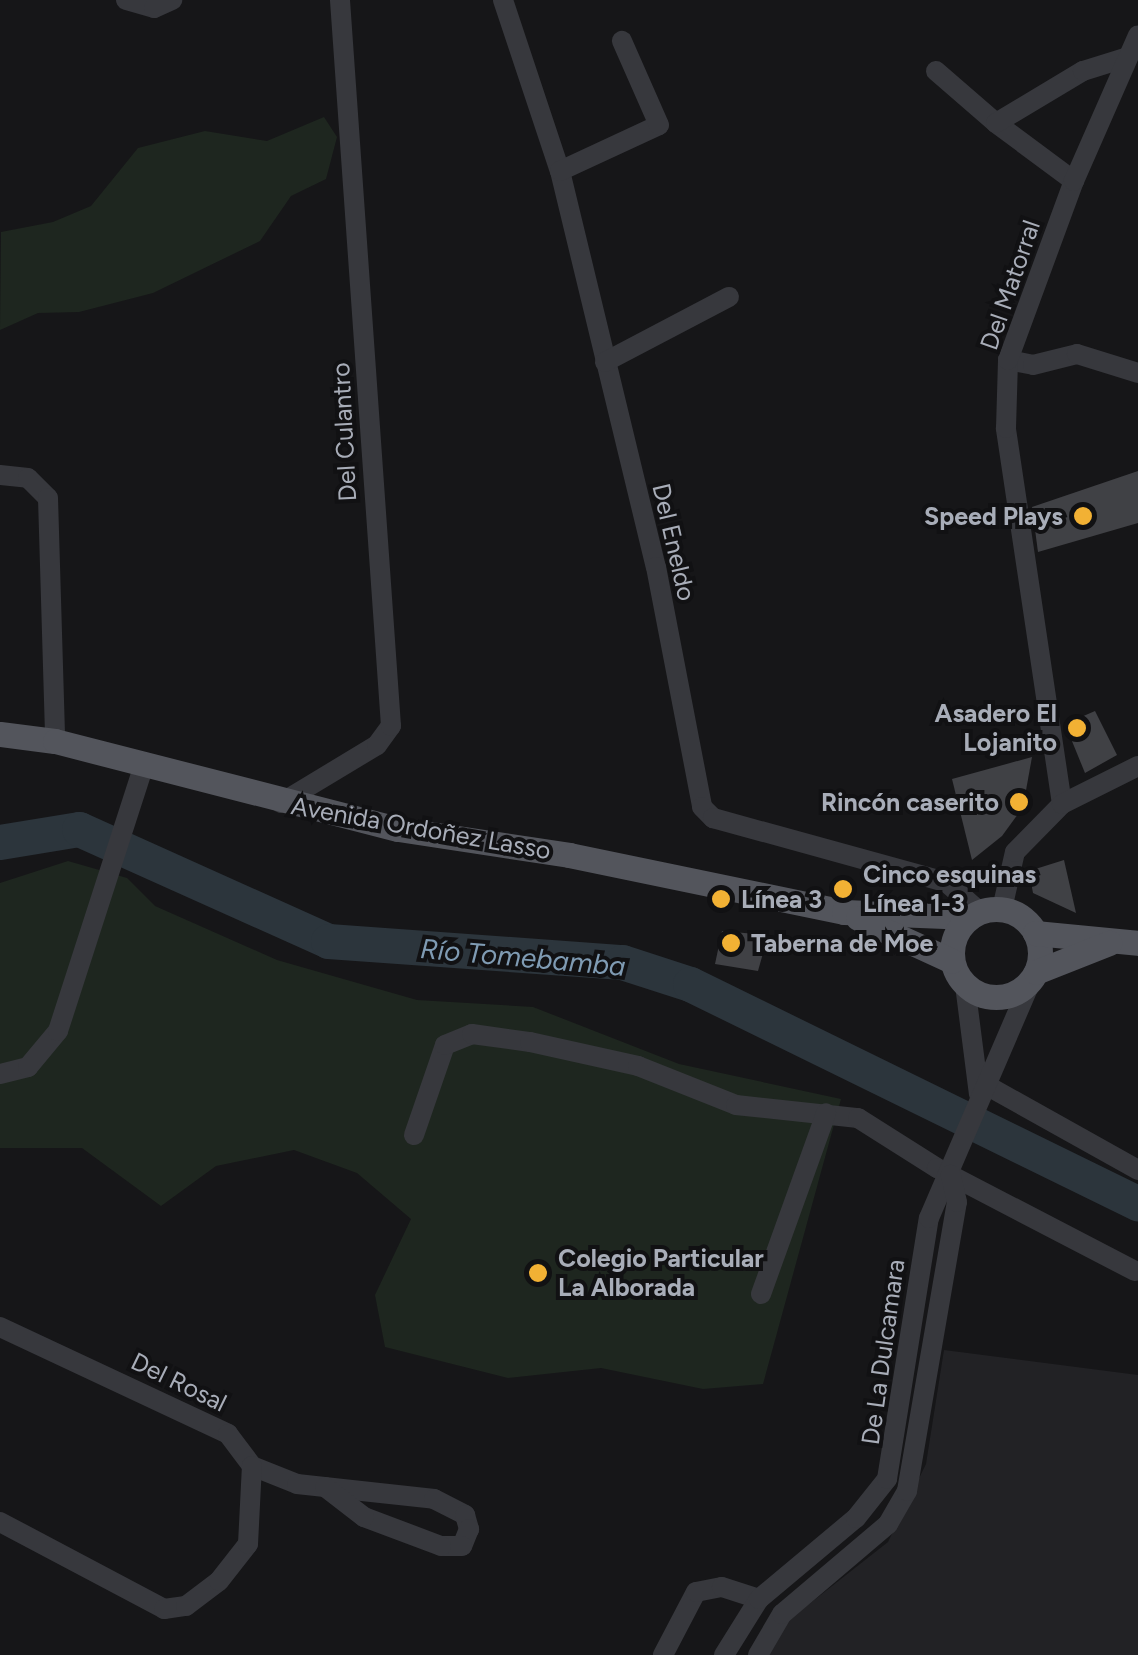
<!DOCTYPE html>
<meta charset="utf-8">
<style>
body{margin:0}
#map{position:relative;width:1138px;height:1655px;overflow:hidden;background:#161618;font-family:Figtree,sans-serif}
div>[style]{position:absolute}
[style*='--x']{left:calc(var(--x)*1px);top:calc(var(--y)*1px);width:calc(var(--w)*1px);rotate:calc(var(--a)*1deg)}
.built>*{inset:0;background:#222225}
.green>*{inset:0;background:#1e261f}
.river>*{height:35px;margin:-17.5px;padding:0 17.5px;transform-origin:17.5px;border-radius:17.5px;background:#2c353c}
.building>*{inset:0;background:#404145}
.minor>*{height:20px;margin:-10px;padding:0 10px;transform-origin:10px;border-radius:10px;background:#37383d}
.major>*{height:25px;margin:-12.5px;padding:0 12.5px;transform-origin:12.5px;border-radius:12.5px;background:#53555c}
.major>.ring{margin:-12.5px;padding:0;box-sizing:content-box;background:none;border:25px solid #53555c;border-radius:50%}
.dots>*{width:28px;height:28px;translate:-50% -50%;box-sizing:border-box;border:5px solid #111113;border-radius:50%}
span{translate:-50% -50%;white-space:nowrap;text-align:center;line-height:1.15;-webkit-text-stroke:8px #111113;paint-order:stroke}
.street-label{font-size:25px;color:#a8adb8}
.poi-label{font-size:25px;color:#a8adb8;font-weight:700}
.right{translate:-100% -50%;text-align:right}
.left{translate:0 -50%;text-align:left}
.water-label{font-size:28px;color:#7f9bb3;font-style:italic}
</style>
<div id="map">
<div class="built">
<div style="clip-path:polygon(944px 1350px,1138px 1375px,1138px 1655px,768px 1655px,785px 1623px,888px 1542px,926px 1464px)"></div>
</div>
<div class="green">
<div style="clip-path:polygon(324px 117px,337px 137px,326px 179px,291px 196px,260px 241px,153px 293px,79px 312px,38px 313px,0 330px,1px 232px,53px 222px,91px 206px,138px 148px,205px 131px,267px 141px)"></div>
<div style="clip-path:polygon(68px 861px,127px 878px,155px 906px,277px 960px,417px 1000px,533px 1007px,679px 1064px,841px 1099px,763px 1384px,703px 1389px,601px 1368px,508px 1378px,385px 1347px,375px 1295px,411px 1219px,357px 1173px,294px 1150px,216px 1166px,161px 1206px,82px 1148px,0 1148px,0 883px)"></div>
</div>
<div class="river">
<div style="--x:0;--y:842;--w:80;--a:-9.3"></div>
<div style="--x:79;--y:829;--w:273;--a:24.2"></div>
<div style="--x:328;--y:941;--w:295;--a:4.1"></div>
<div style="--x:622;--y:962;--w:71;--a:17.9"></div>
<div style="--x:690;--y:984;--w:499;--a:26.1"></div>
</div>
<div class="building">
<div style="clip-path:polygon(1138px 471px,1138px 523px,1038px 552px,1032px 507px)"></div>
<div style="clip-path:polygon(1095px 711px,1117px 755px,1085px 773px,1065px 724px)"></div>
<div style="clip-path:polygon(1032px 757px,1023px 807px,1002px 836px,972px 860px,952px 779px)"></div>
<div style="clip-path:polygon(1064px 860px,1076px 913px,1033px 893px,1029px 871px)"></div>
<div style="clip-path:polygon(722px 931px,768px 935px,758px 971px,715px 964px)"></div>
</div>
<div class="minor">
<div style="--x:126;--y:0;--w:29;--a:16"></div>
<div style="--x:154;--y:8;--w:20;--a:-24"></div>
<div style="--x:503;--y:0;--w:180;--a:71.6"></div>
<div style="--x:560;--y:171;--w:407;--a:76.4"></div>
<div style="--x:656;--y:567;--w:244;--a:79.1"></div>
<div style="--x:702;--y:807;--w:16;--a:45"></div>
<div style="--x:713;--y:818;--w:242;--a:15.4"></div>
<div style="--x:946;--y:882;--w:45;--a:41.4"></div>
<div style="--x:936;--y:71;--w:79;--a:40.9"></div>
<div style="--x:560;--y:171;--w:109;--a:-24.9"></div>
<div style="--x:659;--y:125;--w:92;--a:-113.8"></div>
<div style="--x:1074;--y:181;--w:97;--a:-143.4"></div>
<div style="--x:996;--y:123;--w:101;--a:-30.9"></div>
<div style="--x:1083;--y:71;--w:47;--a:-17.3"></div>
<div style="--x:1008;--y:360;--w:25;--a:11"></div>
<div style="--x:1033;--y:365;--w:45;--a:-14"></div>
<div style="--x:1077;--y:354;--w:64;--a:17.3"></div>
<div style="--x:605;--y:362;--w:140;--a:-27.7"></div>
<div style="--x:0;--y:475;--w:28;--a:6"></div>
<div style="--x:28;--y:478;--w:28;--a:45"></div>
<div style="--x:48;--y:498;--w:243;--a:88.3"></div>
<div style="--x:281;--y:803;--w:112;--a:-31.1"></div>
<div style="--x:377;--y:745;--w:24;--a:-54"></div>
<div style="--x:391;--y:726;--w:728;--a:-94.02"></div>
<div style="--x:1062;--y:804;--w:380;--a:-98.5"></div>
<div style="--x:1006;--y:428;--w:68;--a:-88.3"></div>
<div style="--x:1008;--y:360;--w:191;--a:-69.8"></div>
<div style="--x:1074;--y:181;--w:159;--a:-66.3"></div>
<div style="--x:1002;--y:909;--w:58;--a:-77.2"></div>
<div style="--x:1015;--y:852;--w:67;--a:-45.6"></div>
<div style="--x:1062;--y:804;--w:85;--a:-26.6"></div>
<div style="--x:965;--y:985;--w:110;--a:82.7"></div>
<div style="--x:0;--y:1074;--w:29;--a:-14"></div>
<div style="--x:28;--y:1067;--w:47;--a:-50.2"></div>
<div style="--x:58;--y:1031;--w:281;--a:-72.1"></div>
<div style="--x:986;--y:1085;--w:174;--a:29.2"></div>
<div style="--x:414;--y:1135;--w:95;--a:-71"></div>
<div style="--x:445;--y:1045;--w:29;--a:-22"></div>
<div style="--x:472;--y:1034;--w:59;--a:7.9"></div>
<div style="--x:530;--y:1042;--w:111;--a:12.5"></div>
<div style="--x:638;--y:1066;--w:105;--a:21.7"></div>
<div style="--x:736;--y:1105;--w:123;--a:6.1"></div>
<div style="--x:858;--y:1118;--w:93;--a:32.3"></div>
<div style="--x:937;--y:1168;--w:223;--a:27.5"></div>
<div style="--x:761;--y:1294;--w:192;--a:-70.2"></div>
<div style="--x:0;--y:1327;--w:252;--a:25.1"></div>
<div style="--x:228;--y:1434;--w:40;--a:53"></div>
<div style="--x:252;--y:1466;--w:48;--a:21.8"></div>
<div style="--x:297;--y:1484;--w:138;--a:6.2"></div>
<div style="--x:434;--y:1499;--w:35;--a:27"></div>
<div style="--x:465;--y:1515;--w:15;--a:74"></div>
<div style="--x:469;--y:1529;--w:18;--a:112"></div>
<div style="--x:462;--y:1546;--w:21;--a:180"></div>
<div style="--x:441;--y:1546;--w:82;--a:-159.4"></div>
<div style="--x:364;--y:1517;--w:49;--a:-142.4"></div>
<div style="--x:0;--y:1522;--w:186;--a:27.9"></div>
<div style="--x:164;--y:1609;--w:22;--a:-8"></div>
<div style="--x:186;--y:1606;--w:41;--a:-37.1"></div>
<div style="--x:219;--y:1581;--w:47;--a:-51.9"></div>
<div style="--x:248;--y:1544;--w:78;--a:-87.1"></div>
<div style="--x:663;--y:1655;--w:71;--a:-62.4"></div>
<div style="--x:696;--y:1592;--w:26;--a:-11"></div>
<div style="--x:722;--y:1587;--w:39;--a:18"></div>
<div style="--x:724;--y:1655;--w:66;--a:-58"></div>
<div style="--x:759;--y:1599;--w:126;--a:-39.9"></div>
<div style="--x:856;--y:1518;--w:50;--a:-51.5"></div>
<div style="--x:887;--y:1479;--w:264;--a:-80.9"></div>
<div style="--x:929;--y:1218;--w:258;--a:-66.7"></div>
<div style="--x:758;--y:1655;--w:48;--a:-59.7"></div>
<div style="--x:782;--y:1614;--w:139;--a:-40.3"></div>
<div style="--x:888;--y:1524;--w:38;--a:-60"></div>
<div style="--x:907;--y:1491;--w:293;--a:-80.2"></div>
<div style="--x:957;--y:1202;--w:28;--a:-103"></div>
</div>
<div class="major">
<div style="--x:0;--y:734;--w:55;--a:7.3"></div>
<div style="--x:55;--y:741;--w:354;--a:14.4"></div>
<div style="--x:398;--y:829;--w:173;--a:8.6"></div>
<div style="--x:569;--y:855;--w:281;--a:11.7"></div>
<div style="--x:844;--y:912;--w:126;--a:2.3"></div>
<div class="ring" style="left:952px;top:909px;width:63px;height:63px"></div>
<div style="--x:858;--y:918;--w:103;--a:24.6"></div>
<div style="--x:1035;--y:933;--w:103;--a:5.5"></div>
<div style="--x:1036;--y:972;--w:79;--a:-21.7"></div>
</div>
<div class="dots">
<div style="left:1083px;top:516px;background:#f2b134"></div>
<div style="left:1077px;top:728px;background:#f2b134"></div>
<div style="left:1019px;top:802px;background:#f2b134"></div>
<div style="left:843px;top:889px;background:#f2b134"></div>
<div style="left:721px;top:899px;background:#f2b134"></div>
<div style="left:731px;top:943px;background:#f2b134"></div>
<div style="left:538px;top:1273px;background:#f2b134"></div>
</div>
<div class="street-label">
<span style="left:1010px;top:285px;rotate:-71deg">Del Matorral</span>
<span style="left:344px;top:432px;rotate:-93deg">Del Culantro</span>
<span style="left:674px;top:542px;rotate:77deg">Del Eneldo</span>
<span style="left:421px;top:828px;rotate:10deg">Avenida Ordoñez Lasso</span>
<span style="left:883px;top:1352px;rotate:-82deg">De La Dulcamara</span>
<span style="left:179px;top:1382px;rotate:26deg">Del Rosal</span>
</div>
<div class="poi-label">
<span class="right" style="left:1063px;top:516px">Speed Plays</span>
<span class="right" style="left:1057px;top:728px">Asadero El<br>Lojanito</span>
<span class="right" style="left:999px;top:802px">Rincón caserito</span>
<span class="left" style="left:863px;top:889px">Cinco esquinas<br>Línea 1-3</span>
<span class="left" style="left:741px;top:899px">Línea 3</span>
<span class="left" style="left:751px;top:943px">Taberna de Moe</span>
<span class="left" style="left:558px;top:1273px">Colegio Particular<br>La Alborada</span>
</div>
<div class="water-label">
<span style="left:523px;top:957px;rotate:5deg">Río Tomebamba</span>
</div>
</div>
